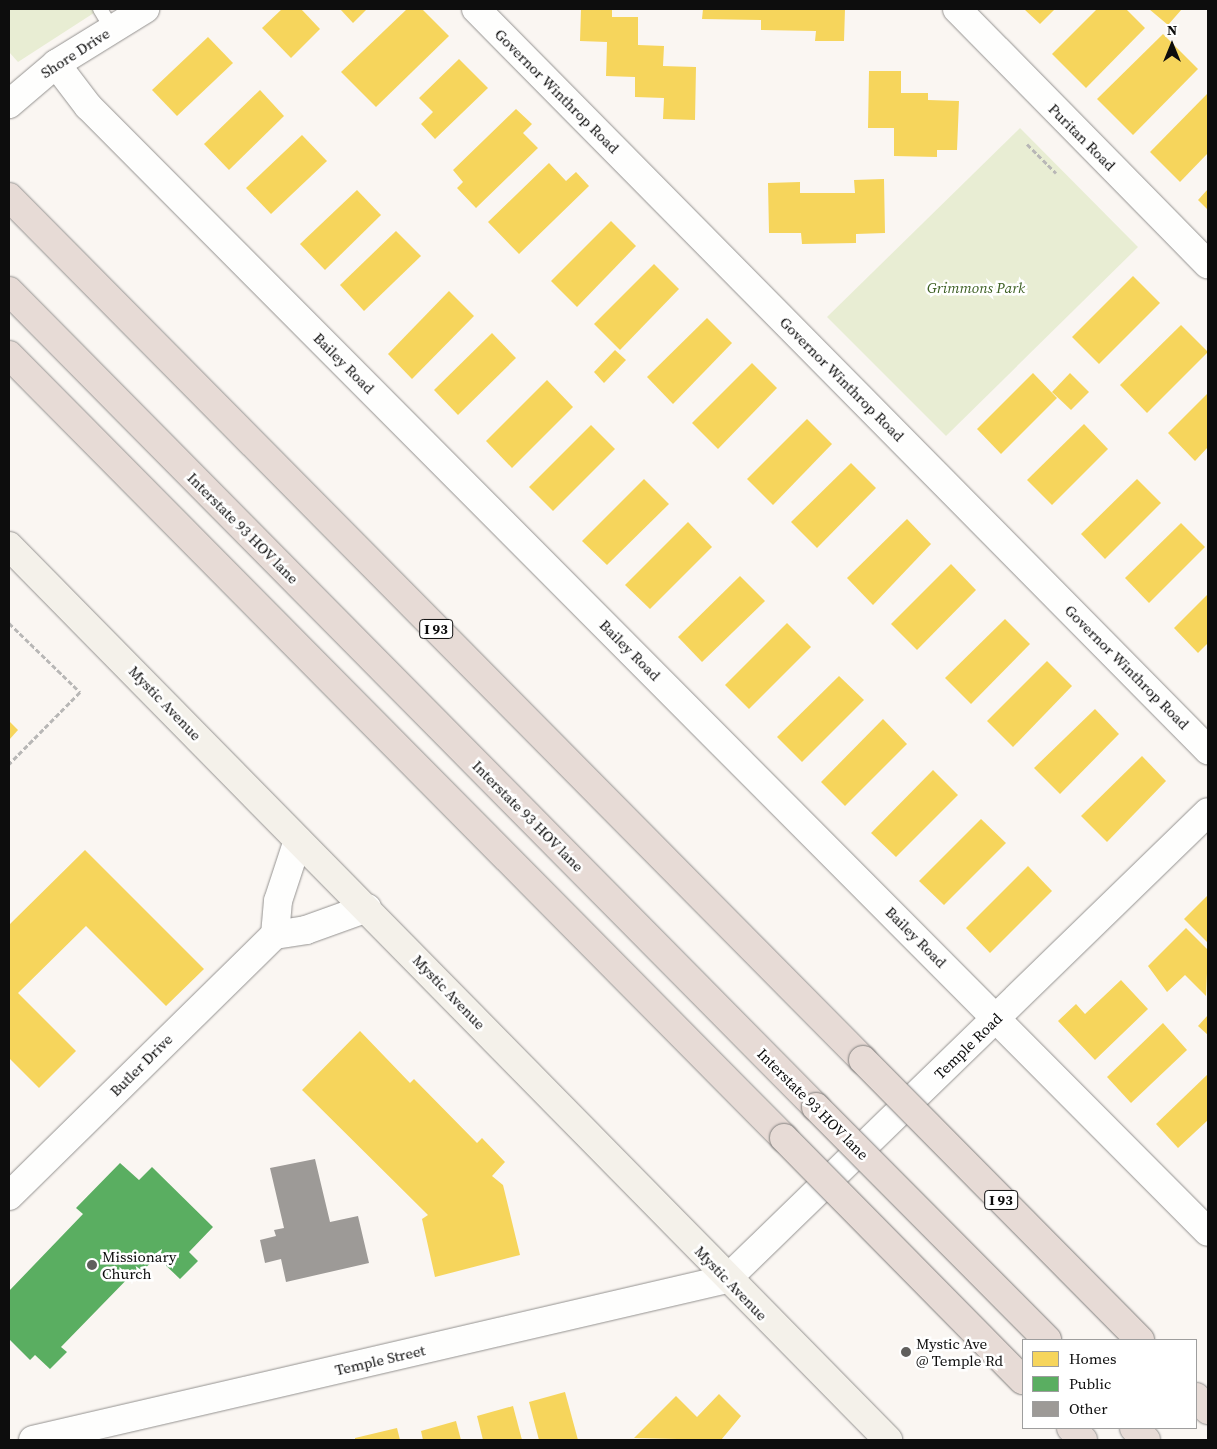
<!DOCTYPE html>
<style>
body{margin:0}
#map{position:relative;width:1217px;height:1449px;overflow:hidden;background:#faf6f2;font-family:"Source Serif 4",serif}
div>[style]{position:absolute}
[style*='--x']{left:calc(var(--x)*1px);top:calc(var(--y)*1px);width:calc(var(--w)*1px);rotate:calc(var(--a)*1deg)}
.green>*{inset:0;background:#e8edd3}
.homes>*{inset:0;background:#f6d55c}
.public>*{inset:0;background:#5aae61}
.building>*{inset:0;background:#9d9a97}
.path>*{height:3px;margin-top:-1.5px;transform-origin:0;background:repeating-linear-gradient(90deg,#b8b7b6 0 5px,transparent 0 7.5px)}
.roads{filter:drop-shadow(0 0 1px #949290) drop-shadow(0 0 1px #949290)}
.service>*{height:14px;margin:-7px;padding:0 7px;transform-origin:7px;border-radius:7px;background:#fefefd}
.minor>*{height:28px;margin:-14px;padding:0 14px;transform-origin:14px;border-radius:14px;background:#fefefd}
.tertiary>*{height:28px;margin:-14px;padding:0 14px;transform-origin:14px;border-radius:14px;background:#fefefd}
.secondary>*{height:28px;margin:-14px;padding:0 14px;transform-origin:14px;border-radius:14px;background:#f4f1ea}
.motorway>*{height:28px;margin:-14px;padding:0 14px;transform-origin:14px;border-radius:14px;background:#e7dbd6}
.bridges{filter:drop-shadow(0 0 1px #817f7d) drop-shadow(0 0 1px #817f7d)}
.motorway-bridge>*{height:28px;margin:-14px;padding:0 14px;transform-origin:14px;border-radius:14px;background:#e7dbd6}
.dots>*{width:14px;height:14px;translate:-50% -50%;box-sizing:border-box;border:2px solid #fff;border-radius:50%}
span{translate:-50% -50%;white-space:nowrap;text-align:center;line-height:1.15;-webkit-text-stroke:5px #fff;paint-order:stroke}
.shield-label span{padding:1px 4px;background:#fff;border:1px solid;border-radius:4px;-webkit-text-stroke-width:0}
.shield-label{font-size:14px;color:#0d0d0d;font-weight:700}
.street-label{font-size:15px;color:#0d0d0d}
.park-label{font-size:15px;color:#3c5f22;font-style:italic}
.poi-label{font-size:15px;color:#0d0d0d}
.left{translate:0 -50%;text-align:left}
.frame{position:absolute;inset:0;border:10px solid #0d0d0d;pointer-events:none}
.legend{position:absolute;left:1022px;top:1339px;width:175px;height:90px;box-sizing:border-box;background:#fff;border:1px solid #9e9e9e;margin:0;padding:6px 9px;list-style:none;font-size:15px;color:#0d0d0d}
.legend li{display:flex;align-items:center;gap:10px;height:25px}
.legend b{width:25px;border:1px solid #9e9e9e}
.north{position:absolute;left:1147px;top:20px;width:50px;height:50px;-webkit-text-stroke:4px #fff;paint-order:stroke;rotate:0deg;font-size:14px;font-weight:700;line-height:20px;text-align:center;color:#0d0d0d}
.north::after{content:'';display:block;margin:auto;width:18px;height:22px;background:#0d0d0d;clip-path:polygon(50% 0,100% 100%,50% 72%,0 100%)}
</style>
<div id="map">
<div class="green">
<div style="clip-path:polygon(9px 9px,100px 9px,18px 62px,9px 52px)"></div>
<div style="clip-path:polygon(1020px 128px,1138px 247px,946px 436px,827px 317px)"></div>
</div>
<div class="homes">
<div style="clip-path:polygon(282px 9px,301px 9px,320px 29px,291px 58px,262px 28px)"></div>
<div style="clip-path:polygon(340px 9px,367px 9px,353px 23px)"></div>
<div style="clip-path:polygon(407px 9px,422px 9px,449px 36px,376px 107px,341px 72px)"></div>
<div style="clip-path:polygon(581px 9px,612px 9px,612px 17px,638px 17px,638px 45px,664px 46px,663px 66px,696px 67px,695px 120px,663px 119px,664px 98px,635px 97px,635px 77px,606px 76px,607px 42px,580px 41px)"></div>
<div style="clip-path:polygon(703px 9px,845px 9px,844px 41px,815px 41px,816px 31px,761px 30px,761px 20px,702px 19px)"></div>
<div style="clip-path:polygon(1024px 9px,1055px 9px,1040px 24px)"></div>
<div style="clip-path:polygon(1097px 9px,1126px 9px,1145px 28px,1086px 88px,1052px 54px)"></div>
<div style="clip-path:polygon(1149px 9px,1182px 9px,1168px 25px)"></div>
<div style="clip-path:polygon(1163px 34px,1198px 69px,1133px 135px,1097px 99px)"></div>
<div style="clip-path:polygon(208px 37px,233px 63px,177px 116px,152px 90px)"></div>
<div style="clip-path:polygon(459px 59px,488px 88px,435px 139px,421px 124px,433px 112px,419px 98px)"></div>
<div style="clip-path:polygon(869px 71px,901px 71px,901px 93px,928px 93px,928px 100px,959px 101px,957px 150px,937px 150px,937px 157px,894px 156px,894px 128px,868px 128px)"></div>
<div style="clip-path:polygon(260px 90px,284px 116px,229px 170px,204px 144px)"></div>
<div style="clip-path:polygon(1208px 93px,1208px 153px,1180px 182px,1150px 152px)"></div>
<div style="clip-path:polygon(516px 109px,532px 124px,523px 133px,538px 148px,476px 208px,457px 188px,463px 182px,453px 170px)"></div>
<div style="clip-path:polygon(302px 135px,327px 161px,271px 214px,246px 188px)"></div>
<div style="clip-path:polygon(549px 163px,566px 181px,576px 172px,589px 186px,519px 254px,488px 222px)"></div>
<div style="clip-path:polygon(884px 179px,885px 233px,856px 234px,856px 243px,802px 244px,801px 233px,769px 233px,768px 183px,800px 182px,800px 193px,855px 193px,854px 180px)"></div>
<div style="clip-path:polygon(1208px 189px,1208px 210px,1198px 200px)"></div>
<div style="clip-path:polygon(357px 190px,381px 215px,325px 270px,300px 244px)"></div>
<div style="clip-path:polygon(611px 221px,636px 246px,577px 307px,551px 281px)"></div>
<div style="clip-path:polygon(396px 231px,421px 256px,364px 311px,340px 285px)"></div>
<div style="clip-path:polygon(654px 264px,679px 289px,620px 350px,594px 324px)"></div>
<div style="clip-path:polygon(1133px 276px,1160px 303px,1099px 364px,1072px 337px)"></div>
<div style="clip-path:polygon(449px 291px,474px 316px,412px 379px,388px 354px)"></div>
<div style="clip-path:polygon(707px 318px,732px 343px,673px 404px,647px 377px)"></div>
<div style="clip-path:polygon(1181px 325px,1208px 352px,1147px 413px,1120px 385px)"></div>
<div style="clip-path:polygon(492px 333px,516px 358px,458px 415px,434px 390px)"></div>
<div style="clip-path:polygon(615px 350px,626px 360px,604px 383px,594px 372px)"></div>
<div style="clip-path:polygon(752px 363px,777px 388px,718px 449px,692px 423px)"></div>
<div style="clip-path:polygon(1033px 373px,1057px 398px,1001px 454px,977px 429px)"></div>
<div style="clip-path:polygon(1070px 373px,1089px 392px,1071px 410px,1052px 392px)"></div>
<div style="clip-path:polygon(547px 380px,573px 407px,512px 468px,486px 441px)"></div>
<div style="clip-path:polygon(1208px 393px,1208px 447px,1195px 461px,1168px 433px)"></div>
<div style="clip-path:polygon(807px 419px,832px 444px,773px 505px,747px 479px)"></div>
<div style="clip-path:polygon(1084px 424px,1108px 449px,1052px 505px,1027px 480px)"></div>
<div style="clip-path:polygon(591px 425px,615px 449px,553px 511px,529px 487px)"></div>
<div style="clip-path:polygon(851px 463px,876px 488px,817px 548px,791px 522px)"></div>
<div style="clip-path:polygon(644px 479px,669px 504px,607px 565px,582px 541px)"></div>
<div style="clip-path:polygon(1137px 479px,1161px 503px,1105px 559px,1081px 534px)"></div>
<div style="clip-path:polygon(907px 519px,931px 544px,873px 605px,847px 578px)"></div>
<div style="clip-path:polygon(688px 522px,712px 547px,650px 609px,625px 585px)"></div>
<div style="clip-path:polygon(1181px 523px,1205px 547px,1149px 603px,1125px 578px)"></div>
<div style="clip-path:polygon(951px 564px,976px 590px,917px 650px,891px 624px)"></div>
<div style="clip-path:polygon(740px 576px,765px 601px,702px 662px,678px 637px)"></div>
<div style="clip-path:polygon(1208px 594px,1208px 643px,1198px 653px,1174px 628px)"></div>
<div style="clip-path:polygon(1005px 619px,1030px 644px,971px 704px,945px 678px)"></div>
<div style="clip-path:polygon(787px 623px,811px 647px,749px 709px,725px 685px)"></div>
<div style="clip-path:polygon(1047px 661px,1072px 686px,1013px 747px,987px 721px)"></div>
<div style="clip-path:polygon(839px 676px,864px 700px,802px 762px,777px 737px)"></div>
<div style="clip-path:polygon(1095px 709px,1119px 734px,1060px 794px,1034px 768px)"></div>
<div style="clip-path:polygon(883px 719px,907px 744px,845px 806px,821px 782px)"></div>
<div style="clip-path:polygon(9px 721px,18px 730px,9px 740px)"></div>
<div style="clip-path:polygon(1142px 756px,1166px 781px,1107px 842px,1081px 816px)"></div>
<div style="clip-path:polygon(933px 770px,958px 795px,896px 857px,871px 833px)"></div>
<div style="clip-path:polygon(981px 819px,1006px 843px,944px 905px,919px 881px)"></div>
<div style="clip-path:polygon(85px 850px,204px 969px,166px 1006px,86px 926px,18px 993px,76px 1051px,39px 1088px,9px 1058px,9px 925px)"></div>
<div style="clip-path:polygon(1028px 866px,1052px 891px,990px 953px,966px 928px)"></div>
<div style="clip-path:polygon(1208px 895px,1208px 943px,1184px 919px)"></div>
<div style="clip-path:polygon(1186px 928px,1208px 950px,1206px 996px,1185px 975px,1167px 992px,1148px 966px)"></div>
<div style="clip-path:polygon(1121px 980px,1148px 1009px,1095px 1060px,1058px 1021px,1076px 1004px,1085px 1014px)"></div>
<div style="clip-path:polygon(1208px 1015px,1208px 1035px,1198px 1026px)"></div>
<div style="clip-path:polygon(1163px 1023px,1187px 1050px,1131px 1103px,1107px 1077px)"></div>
<div style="clip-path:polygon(360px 1031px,410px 1083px,414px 1079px,477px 1143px,482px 1138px,505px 1162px,492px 1176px,503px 1185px,520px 1255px,435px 1277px,422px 1219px,428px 1215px,302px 1090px)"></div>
<div style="clip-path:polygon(1208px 1074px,1208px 1120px,1178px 1148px,1156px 1124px)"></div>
<div style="clip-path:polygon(565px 1392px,578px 1440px,539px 1440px,529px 1402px)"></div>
<div style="clip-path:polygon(719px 1394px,741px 1416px,721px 1440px,634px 1438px,676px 1396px,697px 1417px)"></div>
<div style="clip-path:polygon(513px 1406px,522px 1440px,483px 1440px,477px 1416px)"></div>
<div style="clip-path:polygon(456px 1421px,461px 1440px,423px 1440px,421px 1431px)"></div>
<div style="clip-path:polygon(397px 1428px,400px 1440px,355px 1440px,355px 1438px)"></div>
</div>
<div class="public">
<div style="clip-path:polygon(120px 1163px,139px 1180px,152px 1167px,213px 1227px,189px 1252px,198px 1261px,180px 1279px,157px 1257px,141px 1272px,137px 1269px,61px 1347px,67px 1352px,50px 1369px,35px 1355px,30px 1360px,9px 1339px,9px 1291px,83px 1214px,76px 1208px)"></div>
</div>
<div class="building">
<div style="clip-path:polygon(315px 1159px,330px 1222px,358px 1216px,369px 1263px,286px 1282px,281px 1259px,265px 1263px,260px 1240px,276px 1236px,274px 1230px,284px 1228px,270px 1168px)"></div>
</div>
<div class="path">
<div style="--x:1027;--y:144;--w:41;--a:45"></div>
<div style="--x:9;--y:623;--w:99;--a:44.2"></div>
<div style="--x:80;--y:692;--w:101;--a:134.6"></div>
</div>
<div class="roads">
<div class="service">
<div style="--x:100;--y:9;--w:23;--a:59"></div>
</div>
<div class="minor">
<div style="--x:476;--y:9;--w:1042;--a:45.35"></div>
<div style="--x:957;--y:9;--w:358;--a:45.5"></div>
<div style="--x:56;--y:64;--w:53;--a:52.7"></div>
<div style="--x:88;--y:106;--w:1588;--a:45.15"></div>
<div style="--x:275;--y:935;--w:34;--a:-85"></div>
<div style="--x:278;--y:901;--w:64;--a:-71.8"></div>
<div style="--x:9;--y:1196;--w:373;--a:-44.5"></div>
<div style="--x:275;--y:935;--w:31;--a:-9"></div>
<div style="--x:306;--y:930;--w:65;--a:-19.8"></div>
<div style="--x:727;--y:1279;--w:670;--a:-44.15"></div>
</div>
<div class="tertiary">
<div style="--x:9;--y:104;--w:62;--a:-40.4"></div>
<div style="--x:56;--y:64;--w:105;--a:-31.7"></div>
<div style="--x:33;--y:1440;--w:712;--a:-13.06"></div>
</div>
<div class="secondary">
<div style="--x:9;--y:546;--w:1254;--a:45.48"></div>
</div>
<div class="motorway">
<div style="--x:9;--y:197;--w:1214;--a:45.3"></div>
<div style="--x:9;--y:291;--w:1148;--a:45.32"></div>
<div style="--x:9;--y:355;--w:1102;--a:45.29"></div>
<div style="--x:1196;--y:1397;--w:18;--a:47"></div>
<div style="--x:1071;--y:1428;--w:17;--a:45"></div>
<div style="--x:1134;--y:1428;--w:17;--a:45"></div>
</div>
</div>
<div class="bridges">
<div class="motorway-bridge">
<div style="--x:863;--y:1060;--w:394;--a:45.3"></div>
<div style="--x:816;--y:1107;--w:328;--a:45.2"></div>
<div style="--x:784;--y:1138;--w:340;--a:45.4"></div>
</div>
</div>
<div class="dots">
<div style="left:92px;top:1265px;background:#605f5d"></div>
<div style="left:906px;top:1352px;background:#605f5d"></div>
</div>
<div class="shield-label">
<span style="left:436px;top:629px">I 93</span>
<span style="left:1001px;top:1200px">I 93</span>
</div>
<div class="street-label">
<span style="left:75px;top:53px;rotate:-33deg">Shore Drive</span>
<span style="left:557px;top:91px;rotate:45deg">Governor Winthrop Road</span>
<span style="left:1082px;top:137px;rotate:45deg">Puritan Road</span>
<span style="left:344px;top:363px;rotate:45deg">Bailey Road</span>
<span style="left:842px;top:379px;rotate:45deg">Governor Winthrop Road</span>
<span style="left:243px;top:528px;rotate:45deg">Interstate 93 HOV lane</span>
<span style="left:630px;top:650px;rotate:45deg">Bailey Road</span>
<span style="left:1127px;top:667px;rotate:45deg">Governor Winthrop Road</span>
<span style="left:165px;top:703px;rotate:46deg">Mystic Avenue</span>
<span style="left:528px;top:816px;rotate:45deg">Interstate 93 HOV lane</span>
<span style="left:916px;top:937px;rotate:45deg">Bailey Road</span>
<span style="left:449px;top:992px;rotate:46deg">Mystic Avenue</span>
<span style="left:968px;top:1046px;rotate:-44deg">Temple Road</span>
<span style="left:141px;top:1065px;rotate:-45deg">Butler Drive</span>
<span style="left:813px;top:1104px;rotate:45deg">Interstate 93 HOV lane</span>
<span style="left:731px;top:1283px;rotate:46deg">Mystic Avenue</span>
<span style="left:380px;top:1360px;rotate:-13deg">Temple Street</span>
</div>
<div class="park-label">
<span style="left:976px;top:288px">Grimmons Park</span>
</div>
<div class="poi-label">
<span class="left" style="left:102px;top:1265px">Missionary<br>Church</span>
<span class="left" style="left:916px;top:1352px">Mystic Ave<br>@ Temple Rd</span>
</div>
<div class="frame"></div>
<ul class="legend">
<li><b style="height:14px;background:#f6d55c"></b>Homes</li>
<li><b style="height:14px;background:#5aae61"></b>Public</li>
<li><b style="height:14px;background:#9d9a97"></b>Other</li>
</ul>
<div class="north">N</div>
</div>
